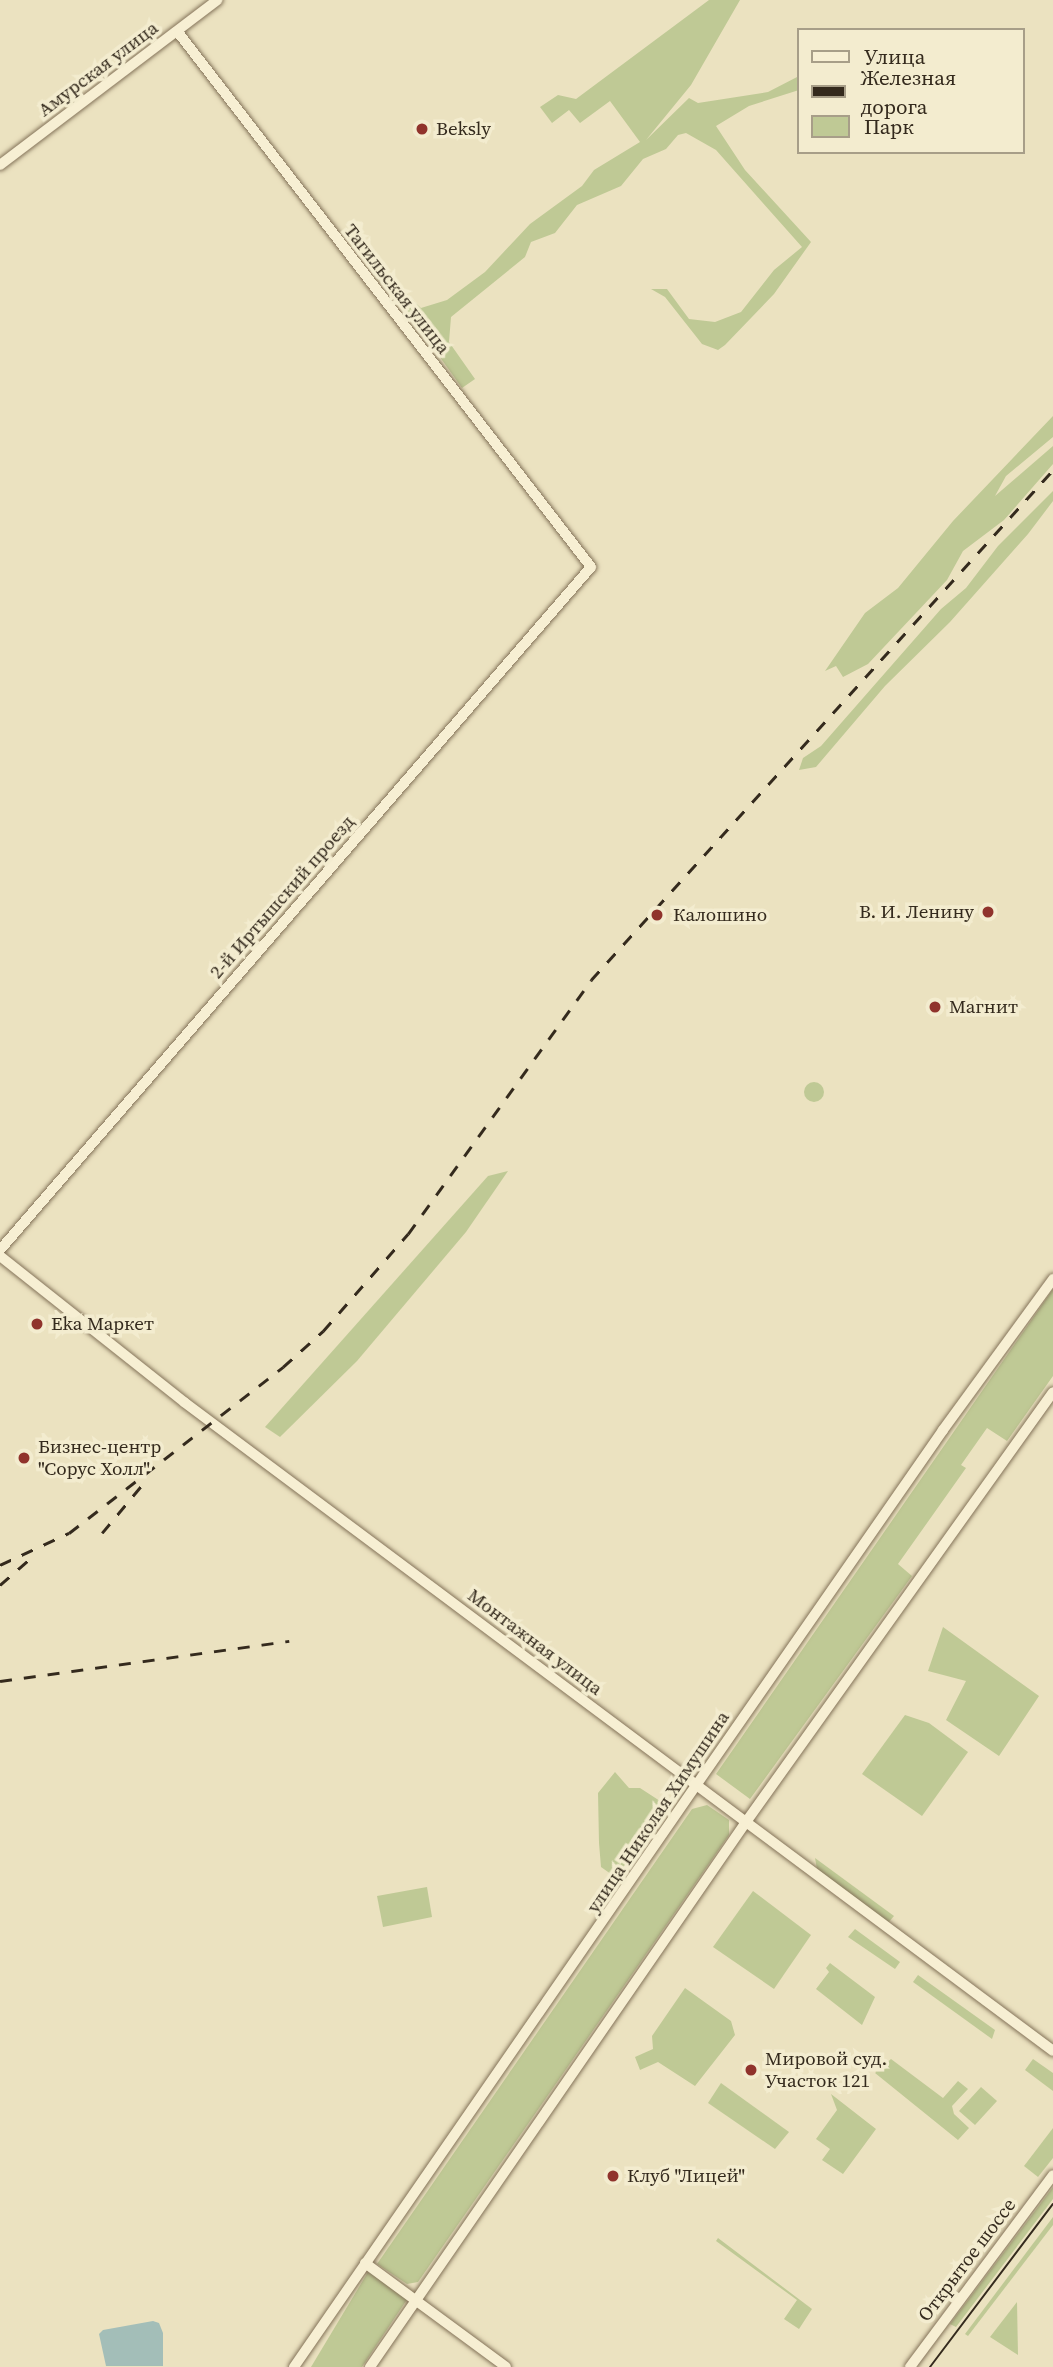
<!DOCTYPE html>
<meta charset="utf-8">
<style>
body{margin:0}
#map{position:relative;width:1053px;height:2367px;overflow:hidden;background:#ebe2c0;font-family:"Source Serif 4",serif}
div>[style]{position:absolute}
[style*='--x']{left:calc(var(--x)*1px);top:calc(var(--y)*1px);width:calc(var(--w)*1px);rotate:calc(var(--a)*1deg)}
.green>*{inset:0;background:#bfc995}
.round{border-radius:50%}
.water>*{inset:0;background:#a3beb8}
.roads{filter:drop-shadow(0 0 2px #847359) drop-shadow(0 0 2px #847359)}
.tertiary>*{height:10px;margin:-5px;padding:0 5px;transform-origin:5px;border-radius:5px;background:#f7efd3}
.secondary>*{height:10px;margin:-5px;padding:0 5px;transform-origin:5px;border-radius:5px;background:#f7efd3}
.tram>*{height:2px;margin:-1px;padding:0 1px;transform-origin:1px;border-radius:1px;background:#342a1d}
.rail>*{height:2.5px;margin-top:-1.25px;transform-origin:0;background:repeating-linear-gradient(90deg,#342a1d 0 12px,transparent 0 24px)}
.dots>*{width:19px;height:19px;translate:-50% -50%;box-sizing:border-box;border:4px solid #f3eccf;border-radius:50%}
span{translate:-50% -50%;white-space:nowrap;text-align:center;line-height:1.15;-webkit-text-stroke:7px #f3eccf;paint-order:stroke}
.street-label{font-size:19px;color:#342a1d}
.poi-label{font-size:19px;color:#342a1d}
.left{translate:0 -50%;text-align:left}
.right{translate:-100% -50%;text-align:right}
.legend{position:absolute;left:797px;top:28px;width:228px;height:126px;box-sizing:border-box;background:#f3eccf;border:2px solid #a79e88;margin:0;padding:9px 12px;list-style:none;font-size:21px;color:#342a1d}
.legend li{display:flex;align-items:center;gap:14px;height:35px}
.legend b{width:35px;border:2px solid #a79e88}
</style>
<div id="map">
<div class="green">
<div style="clip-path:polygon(709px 0,740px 0,691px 85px,646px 140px,689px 98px,698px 103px,768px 92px,799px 76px,799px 90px,749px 106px,716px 126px,745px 170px,811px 242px,774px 294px,725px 345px,718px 350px,702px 344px,665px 297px,651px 289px,667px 289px,689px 319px,715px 322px,741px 312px,774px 270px,802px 247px,716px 150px,686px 133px,678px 135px,666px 149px,643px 159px,621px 186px,577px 205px,555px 233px,531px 242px,525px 257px,451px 317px,449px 342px,475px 379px,462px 388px,387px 283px,396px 283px,421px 308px,447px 300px,485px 272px,530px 224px,582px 186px,594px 170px,640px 142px,610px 101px,580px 123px,569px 110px,552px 123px,540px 107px,558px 95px,576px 99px)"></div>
<div style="clip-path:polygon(1053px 416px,1053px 437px,1006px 476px,995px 496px,1053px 446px,1053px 464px,1004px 520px,963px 551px,947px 580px,868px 664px,843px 677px,836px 666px,825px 671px,865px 613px,898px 588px,953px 521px)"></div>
<div style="clip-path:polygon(1053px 491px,1053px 501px,1028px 534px,950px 622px,885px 686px,816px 767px,799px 770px,803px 758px,821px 746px,941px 609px,966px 588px,998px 546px)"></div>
<div class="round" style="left:804px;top:1082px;width:20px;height:20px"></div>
<div style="clip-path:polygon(508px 1171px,466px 1232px,357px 1361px,280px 1437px,265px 1427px,488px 1176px)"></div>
<div style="clip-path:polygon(1053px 1289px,1053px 1376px,1007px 1441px,987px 1428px,961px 1465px,966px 1468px,898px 1564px,912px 1576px,750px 1799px,716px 1774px)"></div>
<div style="clip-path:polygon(943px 1627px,1039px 1696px,999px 1756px,946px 1720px,966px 1681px,928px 1671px)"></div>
<div style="clip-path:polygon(905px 1715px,929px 1723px,968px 1752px,922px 1816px,862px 1774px)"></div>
<div style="clip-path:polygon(615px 1772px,629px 1788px,640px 1788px,660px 1801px,657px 1823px,618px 1879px,601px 1867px,599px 1843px,598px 1793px)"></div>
<div style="clip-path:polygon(707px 1805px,729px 1820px,729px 1835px,418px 2282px,407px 2284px,377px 2264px,692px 1809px)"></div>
<div style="clip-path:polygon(815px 1858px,894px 1916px,888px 1923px,817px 1869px)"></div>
<div style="clip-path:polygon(427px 1887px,432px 1917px,383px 1927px,377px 1896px)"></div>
<div style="clip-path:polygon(753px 1891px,811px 1935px,774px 1989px,713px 1947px)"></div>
<div style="clip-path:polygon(855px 1929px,900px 1962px,895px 1969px,848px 1937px)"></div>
<div style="clip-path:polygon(830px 1963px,875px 1997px,862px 2025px,816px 1989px,829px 1972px,826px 1968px)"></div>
<div style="clip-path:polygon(918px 1975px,995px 2030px,992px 2039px,913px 1982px)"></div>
<div style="clip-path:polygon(685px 1988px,731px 2021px,735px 2035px,695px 2086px,658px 2062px,640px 2070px,635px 2057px,653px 2049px,652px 2036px)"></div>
<div style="clip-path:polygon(891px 2059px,943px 2098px,958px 2081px,968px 2089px,952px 2106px,954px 2114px,969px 2128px,958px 2140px,875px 2073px)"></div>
<div style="clip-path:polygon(1033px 2059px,1053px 2073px,1053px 2091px,1025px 2070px)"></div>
<div style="clip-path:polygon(721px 2083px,789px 2132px,775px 2149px,708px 2103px)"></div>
<div style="clip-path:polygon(981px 2087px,997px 2101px,975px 2125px,959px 2111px)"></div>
<div style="clip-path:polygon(831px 2094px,876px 2129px,843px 2174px,822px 2160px,830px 2149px,816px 2139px,837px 2110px)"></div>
<div style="clip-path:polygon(1053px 2128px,1053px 2158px,1038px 2177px,1024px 2166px)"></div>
<div style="clip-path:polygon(1053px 2187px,1053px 2199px,956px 2327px,950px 2324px)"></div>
<div style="clip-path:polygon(1053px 2217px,1053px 2225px,968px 2336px,965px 2334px)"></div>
<div style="clip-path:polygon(718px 2238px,812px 2309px,799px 2329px,784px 2319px,797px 2300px,716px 2241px)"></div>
<div style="clip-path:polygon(368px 2272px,408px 2298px,362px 2367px,311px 2367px)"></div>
<div style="clip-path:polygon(1017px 2302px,1018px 2355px,990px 2337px)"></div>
</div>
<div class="water">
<div style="clip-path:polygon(153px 2321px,159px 2323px,163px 2333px,163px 2366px,106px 2366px,99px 2334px,103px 2330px)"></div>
</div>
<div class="roads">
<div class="tertiary">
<div style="--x:0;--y:165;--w:273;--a:-37.2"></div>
<div style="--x:0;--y:1250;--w:903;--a:-49.13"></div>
<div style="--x:591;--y:567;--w:677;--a:-127.68"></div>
<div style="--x:365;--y:2263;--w:175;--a:36.4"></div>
<div style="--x:294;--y:2367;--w:709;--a:-55.35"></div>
<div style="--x:370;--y:2367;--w:662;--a:-55.4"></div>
<div style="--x:746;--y:1822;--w:383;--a:36.7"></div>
<div style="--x:910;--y:2367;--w:239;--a:-53.3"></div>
</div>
<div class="secondary">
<div style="--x:0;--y:1256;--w:235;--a:38.4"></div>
<div style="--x:184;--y:1402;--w:702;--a:36.77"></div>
<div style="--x:746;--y:1822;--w:528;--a:-54.47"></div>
<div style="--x:697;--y:1784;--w:431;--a:-55.2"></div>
<div style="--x:943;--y:1430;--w:187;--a:-53.9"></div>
</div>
</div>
<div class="tram">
<div style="--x:930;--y:2367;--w:204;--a:-53"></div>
</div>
<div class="rail">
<div style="--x:102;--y:1533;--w:62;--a:-50.2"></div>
<div style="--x:0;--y:1565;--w:76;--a:-24.9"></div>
<div style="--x:69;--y:1533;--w:271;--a:-37.8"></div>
<div style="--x:283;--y:1367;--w:54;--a:-42"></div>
<div style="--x:323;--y:1331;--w:129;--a:-48.8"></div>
<div style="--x:408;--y:1234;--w:313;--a:-54.2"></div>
<div style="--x:591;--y:980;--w:688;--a:-47.83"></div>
<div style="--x:0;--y:1585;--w:41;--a:-41.1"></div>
<div style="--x:0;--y:1681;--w:292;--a:-7.9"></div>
</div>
<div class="dots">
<div style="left:422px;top:129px;background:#90332c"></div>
<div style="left:988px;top:912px;background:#90332c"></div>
<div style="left:657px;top:915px;background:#90332c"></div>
<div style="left:935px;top:1007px;background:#90332c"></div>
<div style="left:37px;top:1324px;background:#90332c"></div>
<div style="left:24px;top:1458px;background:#90332c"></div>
<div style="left:751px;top:2070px;background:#90332c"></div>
<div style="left:613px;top:2176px;background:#90332c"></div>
</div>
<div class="street-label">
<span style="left:98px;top:69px;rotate:-37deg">Амурская улица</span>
<span style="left:397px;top:289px;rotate:52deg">Тагильская улица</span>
<span style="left:282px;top:897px;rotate:-49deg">2-й Иртышский проезд</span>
<span style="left:535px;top:1642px;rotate:37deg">Монтажная улица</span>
<span style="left:658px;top:1812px;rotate:-56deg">улица Николая Химушина</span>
<span style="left:967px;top:2260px;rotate:-53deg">Открытое шоссе</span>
</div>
<div class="poi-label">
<span class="left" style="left:436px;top:129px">Beksly</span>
<span class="right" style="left:974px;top:912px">В. И. Ленину</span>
<span class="left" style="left:673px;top:915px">Калошино</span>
<span class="left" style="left:949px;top:1007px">Магнит</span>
<span class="left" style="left:51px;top:1324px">Eka Маркет</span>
<span class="left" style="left:38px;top:1458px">Бизнес-центр<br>"Сорус Холл"</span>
<span class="left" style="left:765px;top:2070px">Мировой суд.<br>Участок 121</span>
<span class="left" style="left:627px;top:2176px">Клуб "Лицей"</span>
</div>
<ul class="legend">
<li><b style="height:9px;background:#f7efd3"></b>Улица</li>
<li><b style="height:9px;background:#342a1d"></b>Железная дорога</li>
<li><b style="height:19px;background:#bfc995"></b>Парк</li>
</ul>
</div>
